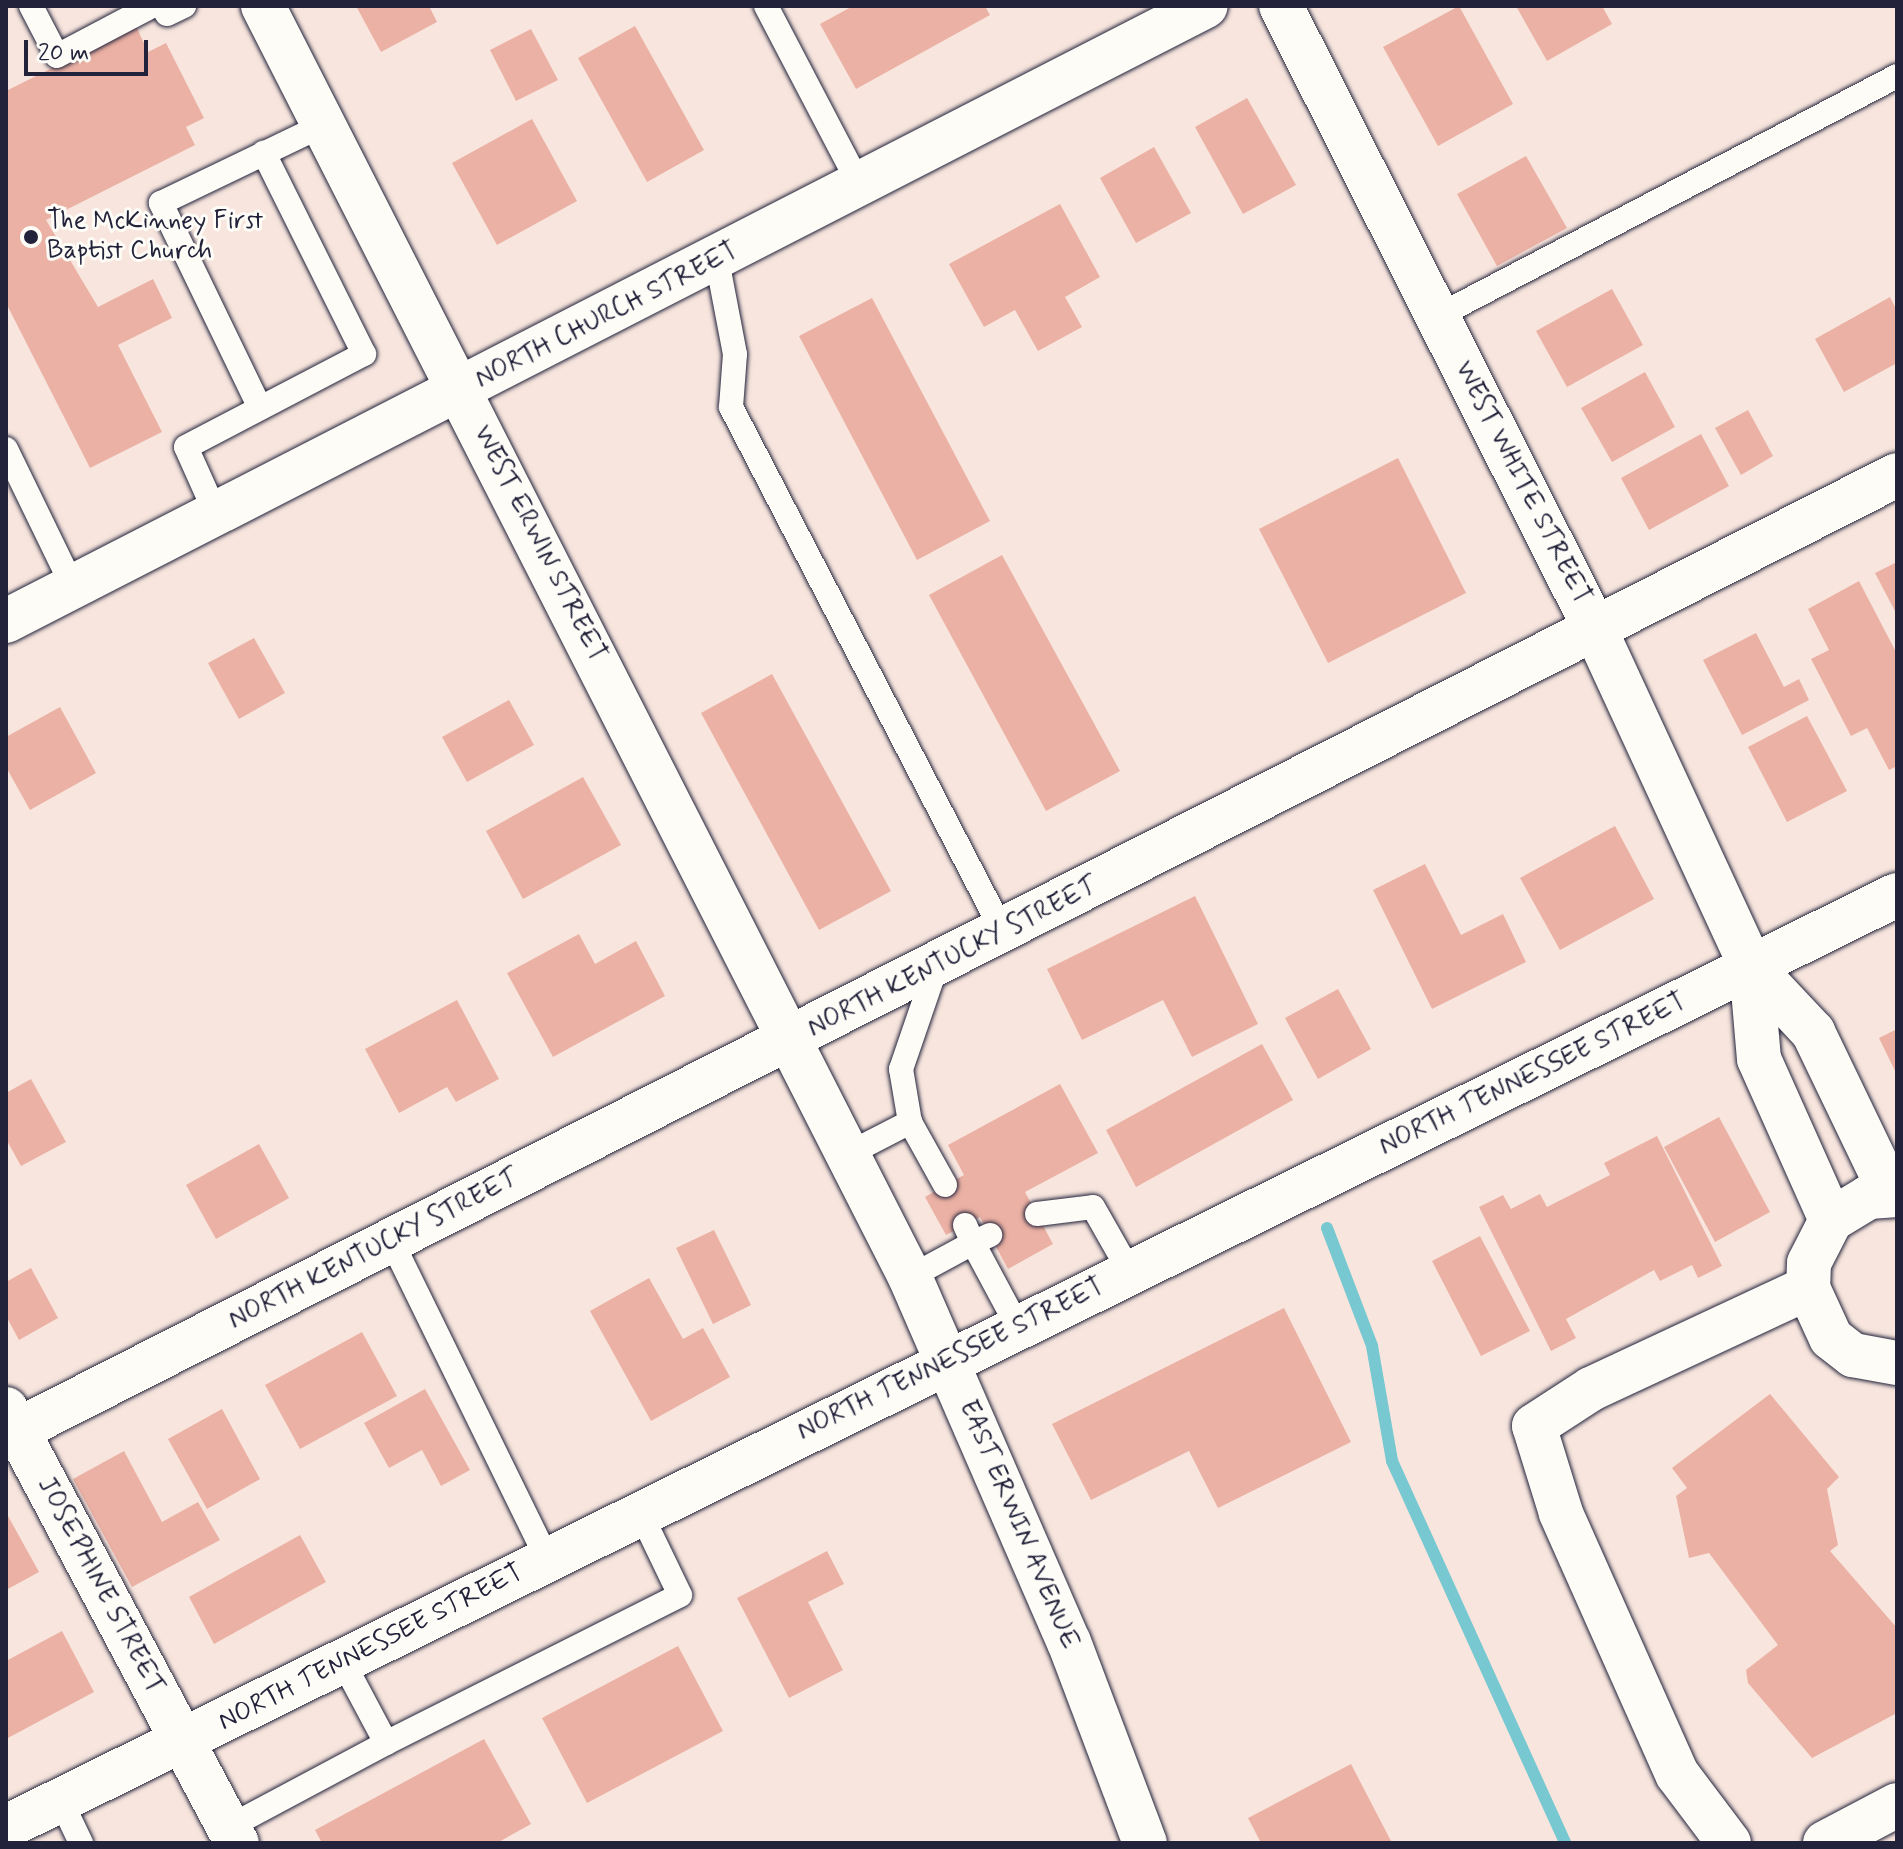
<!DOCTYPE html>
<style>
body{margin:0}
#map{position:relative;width:1903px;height:1849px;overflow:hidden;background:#f8e6de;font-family:Mynerve,sans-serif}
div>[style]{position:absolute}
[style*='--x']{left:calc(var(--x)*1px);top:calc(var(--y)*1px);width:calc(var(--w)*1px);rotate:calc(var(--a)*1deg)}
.stream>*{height:12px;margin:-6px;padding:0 6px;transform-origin:6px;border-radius:6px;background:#77c8d0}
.building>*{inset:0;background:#ebb1a4}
.roads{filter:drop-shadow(0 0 2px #22223b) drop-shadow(0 0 2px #22223b)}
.service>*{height:24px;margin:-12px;padding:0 12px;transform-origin:12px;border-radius:12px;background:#fdfcf7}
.minor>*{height:44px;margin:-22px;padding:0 22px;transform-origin:22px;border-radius:22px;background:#fdfcf7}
.tertiary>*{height:44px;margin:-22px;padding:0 22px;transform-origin:22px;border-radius:22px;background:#fdfcf7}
.dots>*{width:22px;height:22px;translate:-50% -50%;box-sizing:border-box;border:4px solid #fdfcf7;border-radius:50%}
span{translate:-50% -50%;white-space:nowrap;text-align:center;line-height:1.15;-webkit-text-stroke:6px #fdfcf7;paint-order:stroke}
.poi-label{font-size:26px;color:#22223b}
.left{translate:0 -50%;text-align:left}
.street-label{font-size:26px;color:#22223b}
.frame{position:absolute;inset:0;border:8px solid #22223b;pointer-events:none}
.scale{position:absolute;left:24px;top:40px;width:124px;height:36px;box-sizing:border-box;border:4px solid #22223b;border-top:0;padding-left:10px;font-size:24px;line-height:28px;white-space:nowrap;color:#22223b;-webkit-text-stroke:6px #fdfcf7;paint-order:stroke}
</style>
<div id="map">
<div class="stream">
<div style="--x:1327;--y:1228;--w:126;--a:69.1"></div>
<div style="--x:1372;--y:1346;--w:117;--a:80.1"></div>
<div style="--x:1392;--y:1461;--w:419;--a:65.6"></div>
</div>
<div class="building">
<div style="clip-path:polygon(356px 6px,429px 6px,437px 22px,381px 52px)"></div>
<div style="clip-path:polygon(853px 6px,985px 6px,990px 15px,856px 89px,820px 24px)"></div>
<div style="clip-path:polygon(1459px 6px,1513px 104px,1438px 146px,1383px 47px)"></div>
<div style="clip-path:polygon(1516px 6px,1602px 6px,1612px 24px,1547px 61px)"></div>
<div style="clip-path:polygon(136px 26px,148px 52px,166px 43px,204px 118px,186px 127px,195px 145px,46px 220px,98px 307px,153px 279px,172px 318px,118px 345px,162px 432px,90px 468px,6px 303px,6px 91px)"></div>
<div style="clip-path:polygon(635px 26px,704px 150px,647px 182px,578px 58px)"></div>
<div style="clip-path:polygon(531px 29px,558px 80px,516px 101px,490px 50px)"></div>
<div style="clip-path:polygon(1247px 98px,1296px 185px,1243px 214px,1195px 127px)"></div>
<div style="clip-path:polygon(532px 119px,577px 201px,497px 245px,452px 163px)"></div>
<div style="clip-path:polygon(1154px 147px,1191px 213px,1136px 243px,1100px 178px)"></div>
<div style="clip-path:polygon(1526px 156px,1567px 228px,1497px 266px,1457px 194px)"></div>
<div style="clip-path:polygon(1060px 204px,1100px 277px,1065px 297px,1082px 327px,1038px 351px,1015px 310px,984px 327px,949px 264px)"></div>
<div style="clip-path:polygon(1612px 289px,1643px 345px,1567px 387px,1536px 331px)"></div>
<div style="clip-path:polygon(1890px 297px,1897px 311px,1897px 363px,1844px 392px,1815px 339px)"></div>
<div style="clip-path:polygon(872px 298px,990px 521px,917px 560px,799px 336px)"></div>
<div style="clip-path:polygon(1645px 372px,1675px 427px,1612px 462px,1581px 408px)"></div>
<div style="clip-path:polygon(1748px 410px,1773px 456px,1741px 475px,1715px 428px)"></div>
<div style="clip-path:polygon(1701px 434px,1729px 486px,1649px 530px,1621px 478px)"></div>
<div style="clip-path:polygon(1398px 458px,1466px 593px,1328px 663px,1259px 529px)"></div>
<div style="clip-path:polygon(1002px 555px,1120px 771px,1046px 811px,929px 595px)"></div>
<div style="clip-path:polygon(1897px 562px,1897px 615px,1875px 573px)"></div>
<div style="clip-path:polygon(1859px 581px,1897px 654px,1897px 766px,1889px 770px,1867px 728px,1851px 736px,1811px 659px,1829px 650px,1808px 609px)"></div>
<div style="clip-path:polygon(1756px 633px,1784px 687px,1799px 679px,1809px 700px,1742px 735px,1703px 660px)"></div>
<div style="clip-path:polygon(254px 638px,285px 693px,239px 719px,208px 663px)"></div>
<div style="clip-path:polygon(772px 674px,891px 891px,819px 930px,701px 713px)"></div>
<div style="clip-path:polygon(509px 700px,534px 745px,467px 782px,442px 737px)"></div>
<div style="clip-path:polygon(60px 707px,96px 773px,30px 810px,6px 767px,6px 737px)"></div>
<div style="clip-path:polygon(1807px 716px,1847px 791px,1787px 822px,1748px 747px)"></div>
<div style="clip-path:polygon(583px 777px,621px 845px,523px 899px,486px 831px)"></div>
<div style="clip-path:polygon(1615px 826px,1654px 899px,1560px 950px,1520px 878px)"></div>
<div style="clip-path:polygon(1425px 864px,1461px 935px,1503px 914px,1526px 962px,1432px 1009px,1373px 890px)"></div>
<div style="clip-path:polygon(1195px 896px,1258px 1024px,1192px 1057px,1163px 1000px,1082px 1040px,1047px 969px)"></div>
<div style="clip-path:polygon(579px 934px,595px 964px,636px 941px,665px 996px,553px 1057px,507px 973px)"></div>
<div style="clip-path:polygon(1338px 989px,1371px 1049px,1318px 1079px,1285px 1018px)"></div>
<div style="clip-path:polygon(457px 1000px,499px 1079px,456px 1102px,447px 1087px,399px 1113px,365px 1049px)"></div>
<div style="clip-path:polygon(1897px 1029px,1897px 1075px,1879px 1038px)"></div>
<div style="clip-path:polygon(1262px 1044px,1293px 1100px,1136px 1187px,1106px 1130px)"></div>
<div style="clip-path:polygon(31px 1079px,66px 1142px,21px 1166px,6px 1139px,6px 1093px)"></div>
<div style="clip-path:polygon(1060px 1084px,1098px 1153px,1025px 1192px,1053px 1244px,1008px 1269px,980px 1217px,946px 1235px,925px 1197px,964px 1175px,948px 1145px)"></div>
<div style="clip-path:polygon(1719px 1117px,1770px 1212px,1715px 1242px,1664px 1147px)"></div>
<div style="clip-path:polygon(1657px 1136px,1722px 1266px,1698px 1278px,1692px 1265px,1660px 1281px,1654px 1270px,1566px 1319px,1576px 1338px,1551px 1351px,1479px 1207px,1503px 1195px,1511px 1209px,1540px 1194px,1547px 1207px,1610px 1175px,1604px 1163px)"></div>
<div style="clip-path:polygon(259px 1144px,289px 1198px,216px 1239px,186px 1185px)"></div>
<div style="clip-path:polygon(714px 1230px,751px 1305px,713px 1324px,676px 1248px)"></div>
<div style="clip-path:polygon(1480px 1236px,1530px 1331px,1481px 1356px,1432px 1261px)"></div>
<div style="clip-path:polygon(31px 1268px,58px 1318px,19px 1340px,6px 1316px,6px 1282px)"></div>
<div style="clip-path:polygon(649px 1278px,683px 1339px,703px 1328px,730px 1377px,651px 1421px,590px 1311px)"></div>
<div style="clip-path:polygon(1284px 1308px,1351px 1442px,1218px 1508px,1189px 1451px,1091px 1500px,1052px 1424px)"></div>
<div style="clip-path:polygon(362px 1332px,397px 1396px,300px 1449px,265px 1385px)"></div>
<div style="clip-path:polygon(425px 1389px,470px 1470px,441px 1486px,422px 1450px,389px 1468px,364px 1423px)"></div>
<div style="clip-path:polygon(1770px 1394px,1839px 1477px,1827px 1489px,1838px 1545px,1830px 1551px,1897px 1628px,1897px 1713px,1812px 1758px,1748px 1683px,1746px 1670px,1778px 1645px,1709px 1553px,1689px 1558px,1676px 1496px,1687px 1488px,1672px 1468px)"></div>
<div style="clip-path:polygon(222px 1409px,260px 1479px,207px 1509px,168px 1439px)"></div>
<div style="clip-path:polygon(124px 1451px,162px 1522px,198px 1502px,220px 1540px,132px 1587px,73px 1479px)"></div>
<div style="clip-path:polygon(8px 1516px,39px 1572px,6px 1590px,6px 1517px)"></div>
<div style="clip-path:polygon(300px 1535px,326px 1582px,214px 1644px,189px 1597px)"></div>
<div style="clip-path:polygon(827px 1551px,844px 1584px,808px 1602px,843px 1670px,789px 1698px,737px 1598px)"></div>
<div style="clip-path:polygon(62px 1631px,94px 1692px,6px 1739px,6px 1661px)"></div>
<div style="clip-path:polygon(678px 1646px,723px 1731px,587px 1803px,542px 1718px)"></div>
<div style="clip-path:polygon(484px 1739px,531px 1824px,497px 1843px,322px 1843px,315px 1830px)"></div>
<div style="clip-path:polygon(1351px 1764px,1392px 1843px,1261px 1843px,1248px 1818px)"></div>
</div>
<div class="roads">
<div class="service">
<div style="--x:31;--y:6;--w:56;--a:62.5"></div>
<div style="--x:57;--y:56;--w:107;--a:-27.8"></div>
<div style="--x:162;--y:6;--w:9;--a:58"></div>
<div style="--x:167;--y:14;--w:19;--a:-25"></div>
<div style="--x:766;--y:6;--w:205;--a:62.4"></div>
<div style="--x:717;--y:260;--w:96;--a:79.2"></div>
<div style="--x:735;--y:354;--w:53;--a:94.3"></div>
<div style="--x:731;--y:407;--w:591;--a:62.61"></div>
<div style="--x:1438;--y:316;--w:518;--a:-27.6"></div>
<div style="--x:260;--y:408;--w:228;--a:-115.8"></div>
<div style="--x:161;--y:203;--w:180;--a:-25.7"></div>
<div style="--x:6;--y:449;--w:153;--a:64.1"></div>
<div style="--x:216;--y:514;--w:73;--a:-114.1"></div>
<div style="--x:186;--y:447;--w:201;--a:-27.6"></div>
<div style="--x:364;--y:354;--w:225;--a:-116.5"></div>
<div style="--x:936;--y:967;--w:108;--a:108.9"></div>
<div style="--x:901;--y:1069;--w:54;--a:80.4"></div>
<div style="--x:910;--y:1122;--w:72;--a:60.9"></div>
<div style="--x:850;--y:1153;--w:68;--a:-27.3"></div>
<div style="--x:1037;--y:1214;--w:56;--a:-7.1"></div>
<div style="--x:1093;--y:1207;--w:75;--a:60.4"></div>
<div style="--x:965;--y:1225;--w:20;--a:66"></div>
<div style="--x:973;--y:1243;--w:19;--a:-25"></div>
<div style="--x:392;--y:1242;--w:354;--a:63.9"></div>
<div style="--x:910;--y:1277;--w:72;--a:-28.4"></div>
<div style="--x:973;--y:1243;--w:95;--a:61.8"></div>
<div style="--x:343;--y:1662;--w:92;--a:62"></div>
<div style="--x:386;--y:1743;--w:329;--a:-26.7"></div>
<div style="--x:680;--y:1595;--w:90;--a:-115.7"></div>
<div style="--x:61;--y:1801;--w:47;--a:64.5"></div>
<div style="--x:229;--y:1827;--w:178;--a:-28.1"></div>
</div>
<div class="minor">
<div style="--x:263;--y:6;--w:1426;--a:63.02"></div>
<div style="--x:910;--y:1277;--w:398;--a:66.5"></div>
<div style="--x:1069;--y:1642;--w:215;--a:69.3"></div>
<div style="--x:6;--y:621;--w:1348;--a:-27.14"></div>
<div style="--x:1751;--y:966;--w:91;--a:46.8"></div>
<div style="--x:1813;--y:1032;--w:180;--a:64.3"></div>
<div style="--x:1751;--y:966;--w:93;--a:85.1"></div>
<div style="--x:1759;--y:1059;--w:176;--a:65.9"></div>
<div style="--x:1897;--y:1195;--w:28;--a:176"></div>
<div style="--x:1869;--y:1197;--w:44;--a:148.8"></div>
<div style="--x:1831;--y:1220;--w:48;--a:117.1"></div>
<div style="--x:1809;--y:1263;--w:25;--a:92"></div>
<div style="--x:1808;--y:1288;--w:55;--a:65.3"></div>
<div style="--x:1831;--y:1338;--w:28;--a:38"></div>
<div style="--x:1853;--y:1355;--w:45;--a:10.3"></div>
<div style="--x:6;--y:1409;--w:492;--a:62"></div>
<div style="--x:6;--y:1436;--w:2121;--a:-26.94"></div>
<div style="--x:1729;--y:1843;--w:86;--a:-127"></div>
<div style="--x:1677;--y:1774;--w:286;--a:-114"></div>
<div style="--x:1561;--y:1513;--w:91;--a:-107.2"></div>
<div style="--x:1534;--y:1426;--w:68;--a:-33"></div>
<div style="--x:1591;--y:1389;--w:239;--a:-25"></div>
<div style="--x:1825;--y:1843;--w:81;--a:-27.8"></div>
</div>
<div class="tertiary">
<div style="--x:1281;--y:6;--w:698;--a:63.25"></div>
<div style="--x:1595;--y:629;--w:371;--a:65.2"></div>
<div style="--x:6;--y:1827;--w:2108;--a:-26.24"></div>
</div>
</div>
<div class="dots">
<div style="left:31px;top:237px;background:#22223b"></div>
</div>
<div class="poi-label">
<span class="left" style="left:47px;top:237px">The McKinney First<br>Baptist Church</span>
</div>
<div class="street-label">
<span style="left:607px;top:316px;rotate:-27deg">NORTH CHURCH STREET</span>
<span style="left:1522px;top:483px;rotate:63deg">WEST WHITE STREET</span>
<span style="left:539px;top:544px;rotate:63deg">WEST ERWIN STREET</span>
<span style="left:953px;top:958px;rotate:-27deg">NORTH KENTUCKY STREET</span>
<span style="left:1533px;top:1075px;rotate:-26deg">NORTH TENNESSEE STREET</span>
<span style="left:374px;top:1250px;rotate:-27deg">NORTH KENTUCKY STREET</span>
<span style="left:951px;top:1360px;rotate:-26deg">NORTH TENNESSEE STREET</span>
<span style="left:1018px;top:1525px;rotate:67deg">EAST ERWIN AVENUE</span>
<span style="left:100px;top:1586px;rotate:62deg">JOSEPHINE STREET</span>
<span style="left:371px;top:1648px;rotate:-27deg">NORTH TENNESSEE STREET</span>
</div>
<div class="frame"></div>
<div class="scale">20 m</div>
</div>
